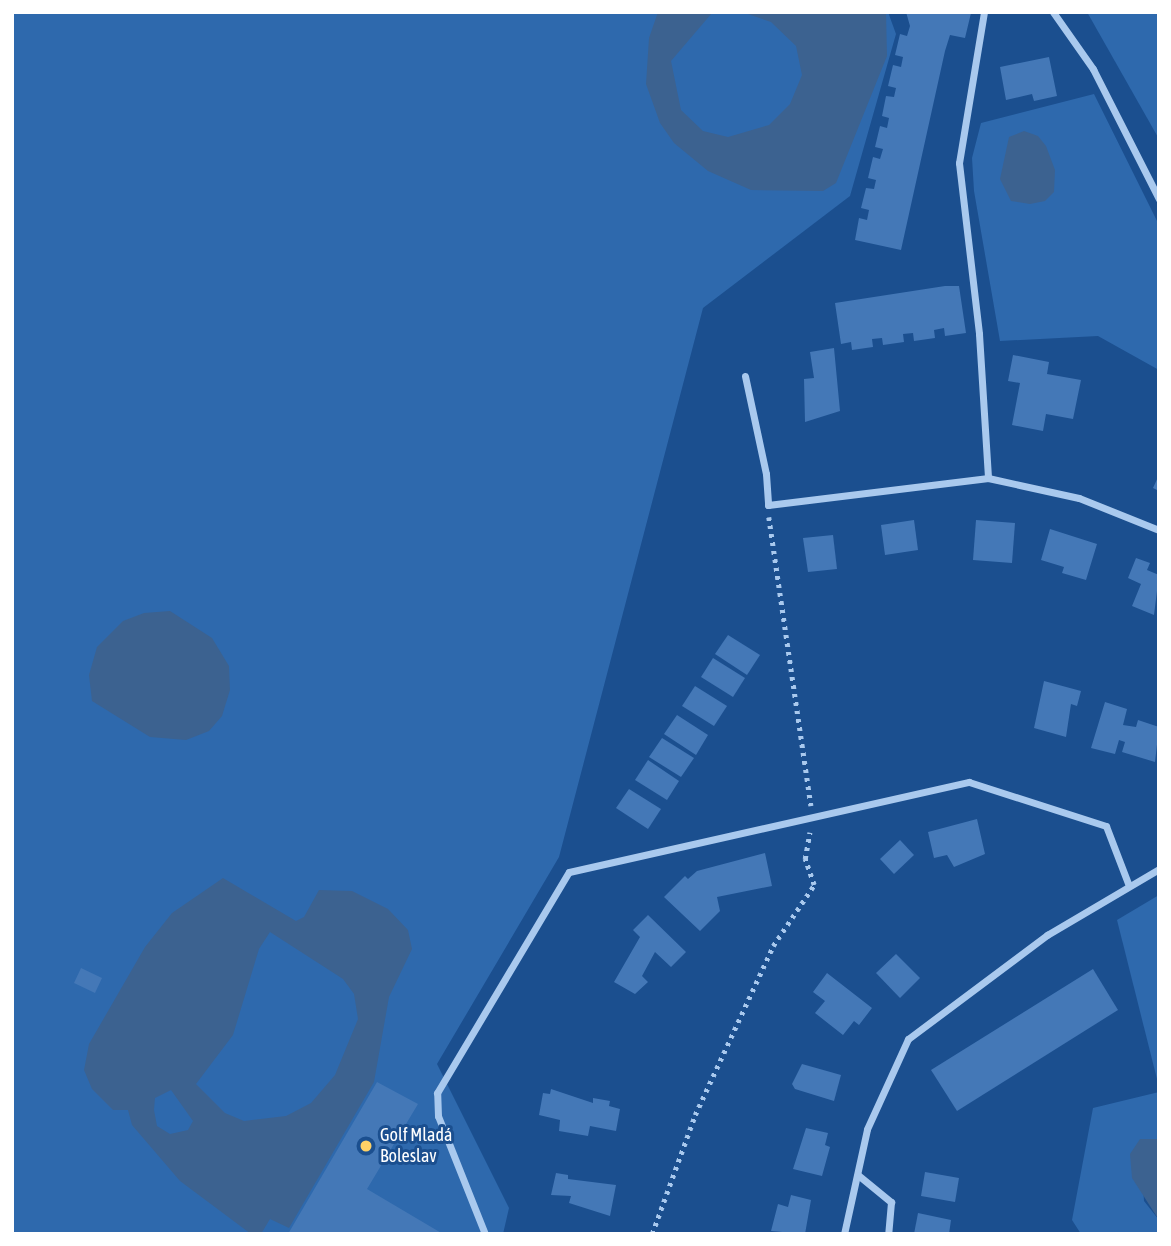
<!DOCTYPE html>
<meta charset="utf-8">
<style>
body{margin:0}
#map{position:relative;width:1171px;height:1246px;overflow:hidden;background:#1b4f8f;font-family:"Asap Condensed",sans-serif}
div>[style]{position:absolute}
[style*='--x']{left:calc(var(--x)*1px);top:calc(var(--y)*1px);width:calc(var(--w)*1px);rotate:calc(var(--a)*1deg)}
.green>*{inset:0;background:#2e69ad}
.water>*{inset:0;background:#3c6290}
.building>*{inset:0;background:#4478b7}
.path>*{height:4.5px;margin-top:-2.25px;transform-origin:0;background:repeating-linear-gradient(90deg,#a9c9ee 0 3.5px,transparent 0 8.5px)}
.street>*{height:7px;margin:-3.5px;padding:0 3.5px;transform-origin:3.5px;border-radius:3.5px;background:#a9c9ee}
.dots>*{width:19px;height:19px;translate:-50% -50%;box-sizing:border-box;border:4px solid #1b4f8f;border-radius:50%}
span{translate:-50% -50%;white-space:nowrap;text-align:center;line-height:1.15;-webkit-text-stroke:6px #1b4f8f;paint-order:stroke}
.poi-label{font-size:18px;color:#fff}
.left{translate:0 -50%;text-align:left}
.frame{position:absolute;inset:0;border:14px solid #fff;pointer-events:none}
</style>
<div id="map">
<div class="green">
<div style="clip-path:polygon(12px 12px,888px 12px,896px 34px,850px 196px,703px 308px,559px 857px,437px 1064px,509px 1208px,503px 1234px,12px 1234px)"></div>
<div style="clip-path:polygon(1087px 12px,1159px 12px,1159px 139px)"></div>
<div style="clip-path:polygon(1094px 94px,1159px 225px,1159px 370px,1098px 336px,1000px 341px,974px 191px,972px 158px,981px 123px)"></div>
<div style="clip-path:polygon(1159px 895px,1159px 1087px,1117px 920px)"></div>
<div style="clip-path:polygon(1159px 1092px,1159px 1139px,1140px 1139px,1144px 1201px,1159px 1220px,1159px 1234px,1081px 1234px,1072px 1220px,1093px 1108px)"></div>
</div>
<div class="water">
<div style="clip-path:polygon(658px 12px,718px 12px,712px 13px,671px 61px,681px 110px,703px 131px,728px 137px,769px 125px,790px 104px,802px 75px,796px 46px,771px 22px,742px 12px,886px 12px,887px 56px,836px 183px,823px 191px,751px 190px,708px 171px,674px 143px,660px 123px,646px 84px,649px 38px)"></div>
<div style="clip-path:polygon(1024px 131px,1038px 136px,1046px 146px,1055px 170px,1054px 192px,1045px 201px,1030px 204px,1011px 201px,1000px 179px,1009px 137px)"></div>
<div style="clip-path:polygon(170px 611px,212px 638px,229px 666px,230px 690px,222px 716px,209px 731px,186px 740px,150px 737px,92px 701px,89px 675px,97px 647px,123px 621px,144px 613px)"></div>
<div style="clip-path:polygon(evenodd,223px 878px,296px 921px,304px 917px,319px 890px,352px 891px,388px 909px,408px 930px,412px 949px,389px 997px,374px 1082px,289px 1228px,270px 1219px,261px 1234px,251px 1234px,180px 1181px,132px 1125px,128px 1110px,113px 1110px,92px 1089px,84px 1070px,89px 1044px,145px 947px,172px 913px,223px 878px,270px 932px,343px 979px,354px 994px,358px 1019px,335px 1075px,311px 1103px,286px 1116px,244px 1121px,225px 1113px,196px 1084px,233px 1035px,259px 949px,270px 932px,223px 878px,171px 1090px,193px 1121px,188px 1130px,170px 1134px,157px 1126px,154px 1110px,155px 1098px,171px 1090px)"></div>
<div style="clip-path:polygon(1140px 1139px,1159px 1139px,1159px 1220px,1132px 1178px,1130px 1154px)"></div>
</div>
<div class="building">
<div style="clip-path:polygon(906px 12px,971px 13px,965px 38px,950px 35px,945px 51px,901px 250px,855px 240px,859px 218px,867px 220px,869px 210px,861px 208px,866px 188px,874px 189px,876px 180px,868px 178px,873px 157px,880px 159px,883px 149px,875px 147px,880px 126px,887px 128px,889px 118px,882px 116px,886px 96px,894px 97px,896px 88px,888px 86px,893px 65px,901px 67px,903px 57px,895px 55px,900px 34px,907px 36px,910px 26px)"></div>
<div style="clip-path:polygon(1049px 57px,1057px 96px,1034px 101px,1032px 94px,1006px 100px,1000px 67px)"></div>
<div style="clip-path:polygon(945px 286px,959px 286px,966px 333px,945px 336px,944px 328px,934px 330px,935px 338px,914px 341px,913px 333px,903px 334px,904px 342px,883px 345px,882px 338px,872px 339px,873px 347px,852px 350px,851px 342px,841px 344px,835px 303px)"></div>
<div style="clip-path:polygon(834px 348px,840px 411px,805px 422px,804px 379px,814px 378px,810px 352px)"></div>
<div style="clip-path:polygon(1013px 355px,1049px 362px,1047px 374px,1081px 380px,1073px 419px,1046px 414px,1043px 431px,1012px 425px,1020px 383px,1008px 381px)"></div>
<div style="clip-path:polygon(1159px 475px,1159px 491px,1153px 488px)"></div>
<div style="clip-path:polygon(914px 520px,918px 550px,885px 555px,881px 525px)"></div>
<div style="clip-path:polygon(976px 520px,1015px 523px,1012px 563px,973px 560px)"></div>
<div style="clip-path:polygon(1050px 529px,1097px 544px,1086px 580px,1062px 573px,1064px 567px,1041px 560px)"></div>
<div style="clip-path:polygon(833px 535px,837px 569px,808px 572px,803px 538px)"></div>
<div style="clip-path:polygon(1136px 558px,1150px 563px,1147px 570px,1159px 575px,1154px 615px,1132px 606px,1141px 584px,1128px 578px)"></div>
<div style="clip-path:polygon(728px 635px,760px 655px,747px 675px,715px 654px)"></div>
<div style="clip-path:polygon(713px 658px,745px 678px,733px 697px,701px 677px)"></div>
<div style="clip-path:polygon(1044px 681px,1081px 691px,1077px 706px,1071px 704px,1066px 737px,1034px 728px)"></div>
<div style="clip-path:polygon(695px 686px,727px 706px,714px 726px,682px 706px)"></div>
<div style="clip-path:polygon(1105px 702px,1127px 709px,1123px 725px,1136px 727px,1138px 720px,1159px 727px,1155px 762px,1122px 752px,1125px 742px,1119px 740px,1115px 754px,1091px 748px)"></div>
<div style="clip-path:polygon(677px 715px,708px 735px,696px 755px,664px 734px)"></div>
<div style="clip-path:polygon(662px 738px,694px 758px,681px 777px,649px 757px)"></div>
<div style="clip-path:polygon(648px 760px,679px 781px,667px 800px,635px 780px)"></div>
<div style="clip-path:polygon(629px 789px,661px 809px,648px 829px,616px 808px)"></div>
<div style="clip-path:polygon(977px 819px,985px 854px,954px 867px,947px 855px,934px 858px,928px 832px)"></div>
<div style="clip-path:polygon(900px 840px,914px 855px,894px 874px,880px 859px)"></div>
<div style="clip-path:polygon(765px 853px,772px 886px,717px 897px,720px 911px,700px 931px,664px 897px,685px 876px,688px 879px,697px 871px)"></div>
<div style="clip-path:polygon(648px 915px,686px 952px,671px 967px,655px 952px,642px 976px,648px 982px,635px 994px,614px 982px,640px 937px,633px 930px)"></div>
<div style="clip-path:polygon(896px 954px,920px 978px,900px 998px,876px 973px)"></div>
<div style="clip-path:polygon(81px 968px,102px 978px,95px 993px,74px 983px)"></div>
<div style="clip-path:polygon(1093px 969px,1118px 1010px,957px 1111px,931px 1070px)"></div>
<div style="clip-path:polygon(827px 973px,872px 1008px,859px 1025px,854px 1021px,843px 1035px,815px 1013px,825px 1001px,813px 992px)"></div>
<div style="clip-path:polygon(802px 1064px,841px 1075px,834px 1101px,795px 1089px,792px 1084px)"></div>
<div style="clip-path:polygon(377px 1082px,418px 1104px,367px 1189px,443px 1234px,288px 1234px)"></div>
<div style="clip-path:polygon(551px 1089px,593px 1103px,593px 1098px,610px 1101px,609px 1106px,620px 1109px,616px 1131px,590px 1126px,588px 1136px,559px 1131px,560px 1120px,539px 1115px,543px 1093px,550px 1094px)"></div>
<div style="clip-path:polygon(806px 1128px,828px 1133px,825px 1145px,830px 1147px,822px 1176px,793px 1169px)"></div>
<div style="clip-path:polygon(925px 1172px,959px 1178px,955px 1202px,921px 1196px)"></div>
<div style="clip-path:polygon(556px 1173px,568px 1175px,568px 1179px,616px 1185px,610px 1216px,569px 1203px,571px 1196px,551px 1195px)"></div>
<div style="clip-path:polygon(791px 1195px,811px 1200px,805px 1234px,771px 1231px,778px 1204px,788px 1207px)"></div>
<div style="clip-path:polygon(918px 1213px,951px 1220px,949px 1234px,914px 1234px)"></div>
</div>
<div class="path">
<div style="--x:769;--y:517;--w:292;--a:81.7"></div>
<div style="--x:652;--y:1234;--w:127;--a:-70.1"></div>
<div style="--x:695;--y:1115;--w:186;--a:-65.2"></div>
<div style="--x:773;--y:946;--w:73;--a:-56.1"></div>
<div style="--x:814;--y:885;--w:28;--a:-109"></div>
<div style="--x:805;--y:859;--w:27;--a:-80"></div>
</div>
<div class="street">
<div style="--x:984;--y:12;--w:153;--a:99.4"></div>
<div style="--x:959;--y:163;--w:172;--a:83.3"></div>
<div style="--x:979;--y:334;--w:144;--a:86.4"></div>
<div style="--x:1053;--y:12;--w:70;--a:54.9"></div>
<div style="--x:1093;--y:69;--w:146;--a:63.1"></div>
<div style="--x:745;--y:376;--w:100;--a:77.9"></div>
<div style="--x:766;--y:474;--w:31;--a:86"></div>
<div style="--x:768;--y:505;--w:222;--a:-7"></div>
<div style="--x:988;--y:478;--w:93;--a:12.4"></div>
<div style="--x:1079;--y:498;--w:86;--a:21.8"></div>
<div style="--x:858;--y:1175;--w:43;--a:39.3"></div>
<div style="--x:891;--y:1202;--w:32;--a:95"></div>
<div style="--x:485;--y:1234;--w:127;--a:-111.7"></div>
<div style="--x:438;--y:1116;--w:23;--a:-92"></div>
<div style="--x:437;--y:1093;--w:257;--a:-59.2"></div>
<div style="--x:569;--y:872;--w:410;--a:-12.7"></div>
<div style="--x:969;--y:782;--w:144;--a:17.8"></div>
<div style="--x:1106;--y:826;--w:64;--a:69"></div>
<div style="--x:844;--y:1234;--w:107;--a:-77.6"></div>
<div style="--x:867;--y:1129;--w:99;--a:-65.5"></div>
<div style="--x:908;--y:1039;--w:174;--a:-36.8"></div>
<div style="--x:1047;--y:935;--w:130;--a:-30.5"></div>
</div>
<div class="dots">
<div style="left:366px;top:1146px;background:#ffd166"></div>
</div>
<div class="poi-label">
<span class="left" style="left:380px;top:1146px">Golf Mladá<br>Boleslav</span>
</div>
<div class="frame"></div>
</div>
